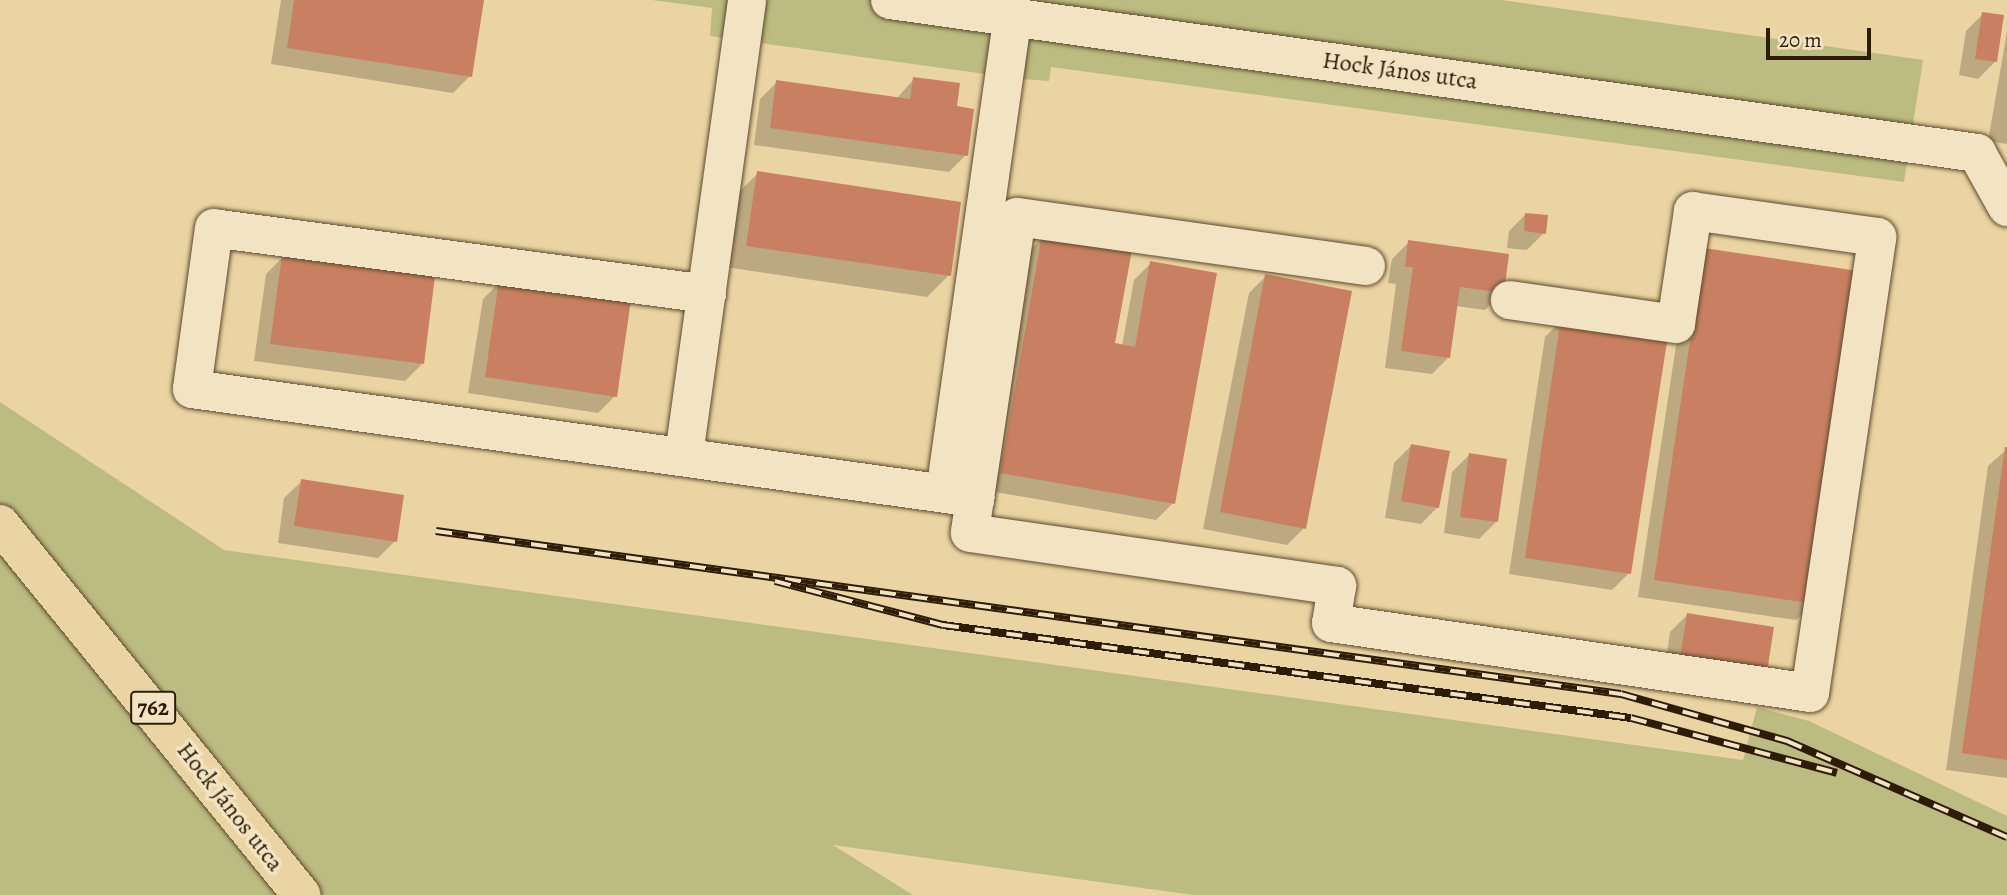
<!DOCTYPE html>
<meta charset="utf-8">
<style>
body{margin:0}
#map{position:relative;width:2007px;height:895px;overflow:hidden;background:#ebd4a3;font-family:Alegreya,serif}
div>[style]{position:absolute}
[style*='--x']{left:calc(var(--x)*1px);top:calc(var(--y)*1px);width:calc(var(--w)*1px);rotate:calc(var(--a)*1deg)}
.green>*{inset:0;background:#bcbb81}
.shadow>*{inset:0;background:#0003}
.building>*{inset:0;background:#c98062}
.roads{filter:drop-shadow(0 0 2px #5d4a2f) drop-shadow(0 0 2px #5d4a2f)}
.minor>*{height:38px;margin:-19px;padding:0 19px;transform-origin:19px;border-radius:19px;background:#f2e3c3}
.major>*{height:38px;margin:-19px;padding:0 19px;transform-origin:19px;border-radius:19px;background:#ebd4a3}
.rail>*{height:8px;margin-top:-4px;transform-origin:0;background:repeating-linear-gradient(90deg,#f2e3c3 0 16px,#2e1c08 0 32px);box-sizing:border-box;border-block:2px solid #2e1c08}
span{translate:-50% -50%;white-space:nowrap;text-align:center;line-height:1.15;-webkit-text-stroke:7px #f2e3c3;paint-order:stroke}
.shield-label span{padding:2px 5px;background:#f2e3c3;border:2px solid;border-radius:5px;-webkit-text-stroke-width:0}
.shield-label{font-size:23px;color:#2e1c08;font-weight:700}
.street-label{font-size:24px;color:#2e1c08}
.scale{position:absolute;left:1766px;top:28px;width:105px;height:32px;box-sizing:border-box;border:4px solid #2e1c08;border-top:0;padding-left:9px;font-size:21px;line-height:24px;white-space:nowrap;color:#2e1c08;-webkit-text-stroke:5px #f2e3c3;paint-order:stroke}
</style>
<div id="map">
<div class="green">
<div style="clip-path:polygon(652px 0,1502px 0,1923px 60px,1904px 182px,1051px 67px,1049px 81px,1022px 79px,710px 36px,712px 8px)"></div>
<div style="clip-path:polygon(0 402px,224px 550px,1743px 760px,1757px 707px,1809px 721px,2007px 816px,2007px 895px,1193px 895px,833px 845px,913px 895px,0 895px)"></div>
</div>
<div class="shadow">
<div style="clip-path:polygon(281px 0,477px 0,470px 76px,453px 93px,271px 64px)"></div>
<div style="clip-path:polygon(1983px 14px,1995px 62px,1978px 79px,1959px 75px,1966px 31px)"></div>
<div style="clip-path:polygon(2007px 32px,2007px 144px,1988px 141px)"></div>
<div style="clip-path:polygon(914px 79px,955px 108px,966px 155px,949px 172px,754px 145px,760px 99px,777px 82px,896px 99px)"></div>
<div style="clip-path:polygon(758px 173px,949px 275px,927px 297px,725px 267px,736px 195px)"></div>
<div style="clip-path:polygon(1526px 214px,1544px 233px,1527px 250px,1507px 248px,1509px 231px)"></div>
<div style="clip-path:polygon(1043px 237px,1113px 345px,1122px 346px,1134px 280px,1151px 263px,1173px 503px,1156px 520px,984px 490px,1026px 254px)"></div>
<div style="clip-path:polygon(1409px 242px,1502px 293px,1485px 310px,1456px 306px,1449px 357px,1432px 374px,1385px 368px,1396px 284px,1388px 283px,1392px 259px)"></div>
<div style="clip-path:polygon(283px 257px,422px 364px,405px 381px,254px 361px,266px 274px)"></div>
<div style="clip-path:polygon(1688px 266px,1814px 603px,1796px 620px,1638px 597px)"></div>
<div style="clip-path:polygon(1266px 276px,1304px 528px,1287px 545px,1203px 529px,1249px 293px)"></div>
<div style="clip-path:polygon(500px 282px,615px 396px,598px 413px,468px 393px,483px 299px)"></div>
<div style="clip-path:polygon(1562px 320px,1629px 573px,1612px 590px,1509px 574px,1545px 337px)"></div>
<div style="clip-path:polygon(1411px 446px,1438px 507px,1421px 524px,1385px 518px,1394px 463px)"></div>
<div style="clip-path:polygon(2007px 449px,2007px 778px,1946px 770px,1988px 466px)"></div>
<div style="clip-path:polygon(1469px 455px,1496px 522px,1479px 539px,1444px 533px,1452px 472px)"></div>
<div style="clip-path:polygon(302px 481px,395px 541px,378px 558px,278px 543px,284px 498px)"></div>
<div style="clip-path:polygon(1687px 615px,1772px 628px,1664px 675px,1670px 632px)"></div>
</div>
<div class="building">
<div style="clip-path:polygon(294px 0,484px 0,472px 77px,287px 48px)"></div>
<div style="clip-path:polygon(1982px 12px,2004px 15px,1997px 62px,1975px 59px)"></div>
<div style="clip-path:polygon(913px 77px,960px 83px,957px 106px,974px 109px,968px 156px,770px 128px,776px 80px,910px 99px)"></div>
<div style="clip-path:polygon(757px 171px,961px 202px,951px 276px,746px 246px)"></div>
<div style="clip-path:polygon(1525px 213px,1548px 215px,1546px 234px,1524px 231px)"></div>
<div style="clip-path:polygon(1042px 235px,1132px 250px,1115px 343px,1135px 347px,1150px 261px,1217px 273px,1175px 504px,1000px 473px)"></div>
<div style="clip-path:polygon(1408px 240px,1509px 254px,1504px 293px,1460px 287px,1450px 358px,1401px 351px,1413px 267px,1405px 267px)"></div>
<div style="clip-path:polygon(1704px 248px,1865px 272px,1815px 604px,1654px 580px)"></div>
<div style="clip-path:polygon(282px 255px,435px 276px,424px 364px,270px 344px)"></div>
<div style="clip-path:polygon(1265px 274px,1352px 291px,1306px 529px,1220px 512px)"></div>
<div style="clip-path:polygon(499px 280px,631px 300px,617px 397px,485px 377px)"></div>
<div style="clip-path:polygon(1561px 318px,1668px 335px,1631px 574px,1525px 558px)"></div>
<div style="clip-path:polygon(1411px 444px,1450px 451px,1439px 508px,1401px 501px)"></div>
<div style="clip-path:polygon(2005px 447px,2007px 447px,2007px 760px,1962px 753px)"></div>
<div style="clip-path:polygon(1469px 453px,1507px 459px,1498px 522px,1460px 517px)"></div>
<div style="clip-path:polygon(301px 479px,404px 495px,397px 542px,294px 526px)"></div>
<div style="clip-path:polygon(1687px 613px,1774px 627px,1767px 672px,1680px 658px)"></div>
</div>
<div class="roads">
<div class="minor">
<div style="--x:890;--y:0;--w:1098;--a:8.01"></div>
<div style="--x:1977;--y:153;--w:62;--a:60.9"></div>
<div style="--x:1366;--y:266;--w:352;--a:-172"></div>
<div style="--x:1017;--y:217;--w:319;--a:98.5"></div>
<div style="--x:970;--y:533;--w:371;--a:8.2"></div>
<div style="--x:1337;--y:586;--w:37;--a:99"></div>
<div style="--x:1331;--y:623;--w:484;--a:8.3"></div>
<div style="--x:1810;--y:693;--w:461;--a:-81.6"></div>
<div style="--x:1877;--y:237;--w:186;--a:-172"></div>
<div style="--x:1693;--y:211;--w:114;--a:98.6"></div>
<div style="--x:1676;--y:324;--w:168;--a:-171.8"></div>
<div style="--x:707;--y:294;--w:497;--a:-172.4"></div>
<div style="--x:214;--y:228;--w:162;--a:97.8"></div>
<div style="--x:192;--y:389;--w:791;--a:7.93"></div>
<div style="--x:684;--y:455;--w:459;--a:-82.1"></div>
<div style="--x:948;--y:471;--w:459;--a:-81.9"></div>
</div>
<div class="major">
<div style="--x:0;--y:524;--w:478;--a:50.9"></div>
</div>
</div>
<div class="rail">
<div style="--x:436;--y:531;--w:1196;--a:7.83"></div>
<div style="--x:1621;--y:694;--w:173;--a:15.8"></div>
<div style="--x:1787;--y:741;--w:240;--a:23.6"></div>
<div style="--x:775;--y:581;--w:174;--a:14.7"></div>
<div style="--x:943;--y:625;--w:694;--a:7.7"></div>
<div style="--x:1631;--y:718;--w:213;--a:14.9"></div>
</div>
<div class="shield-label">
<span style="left:153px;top:708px">762</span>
</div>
<div class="street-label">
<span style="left:1400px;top:71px;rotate:8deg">Hock János utca</span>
<span style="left:230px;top:807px;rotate:52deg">Hock János utca</span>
</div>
<div class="scale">20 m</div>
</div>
